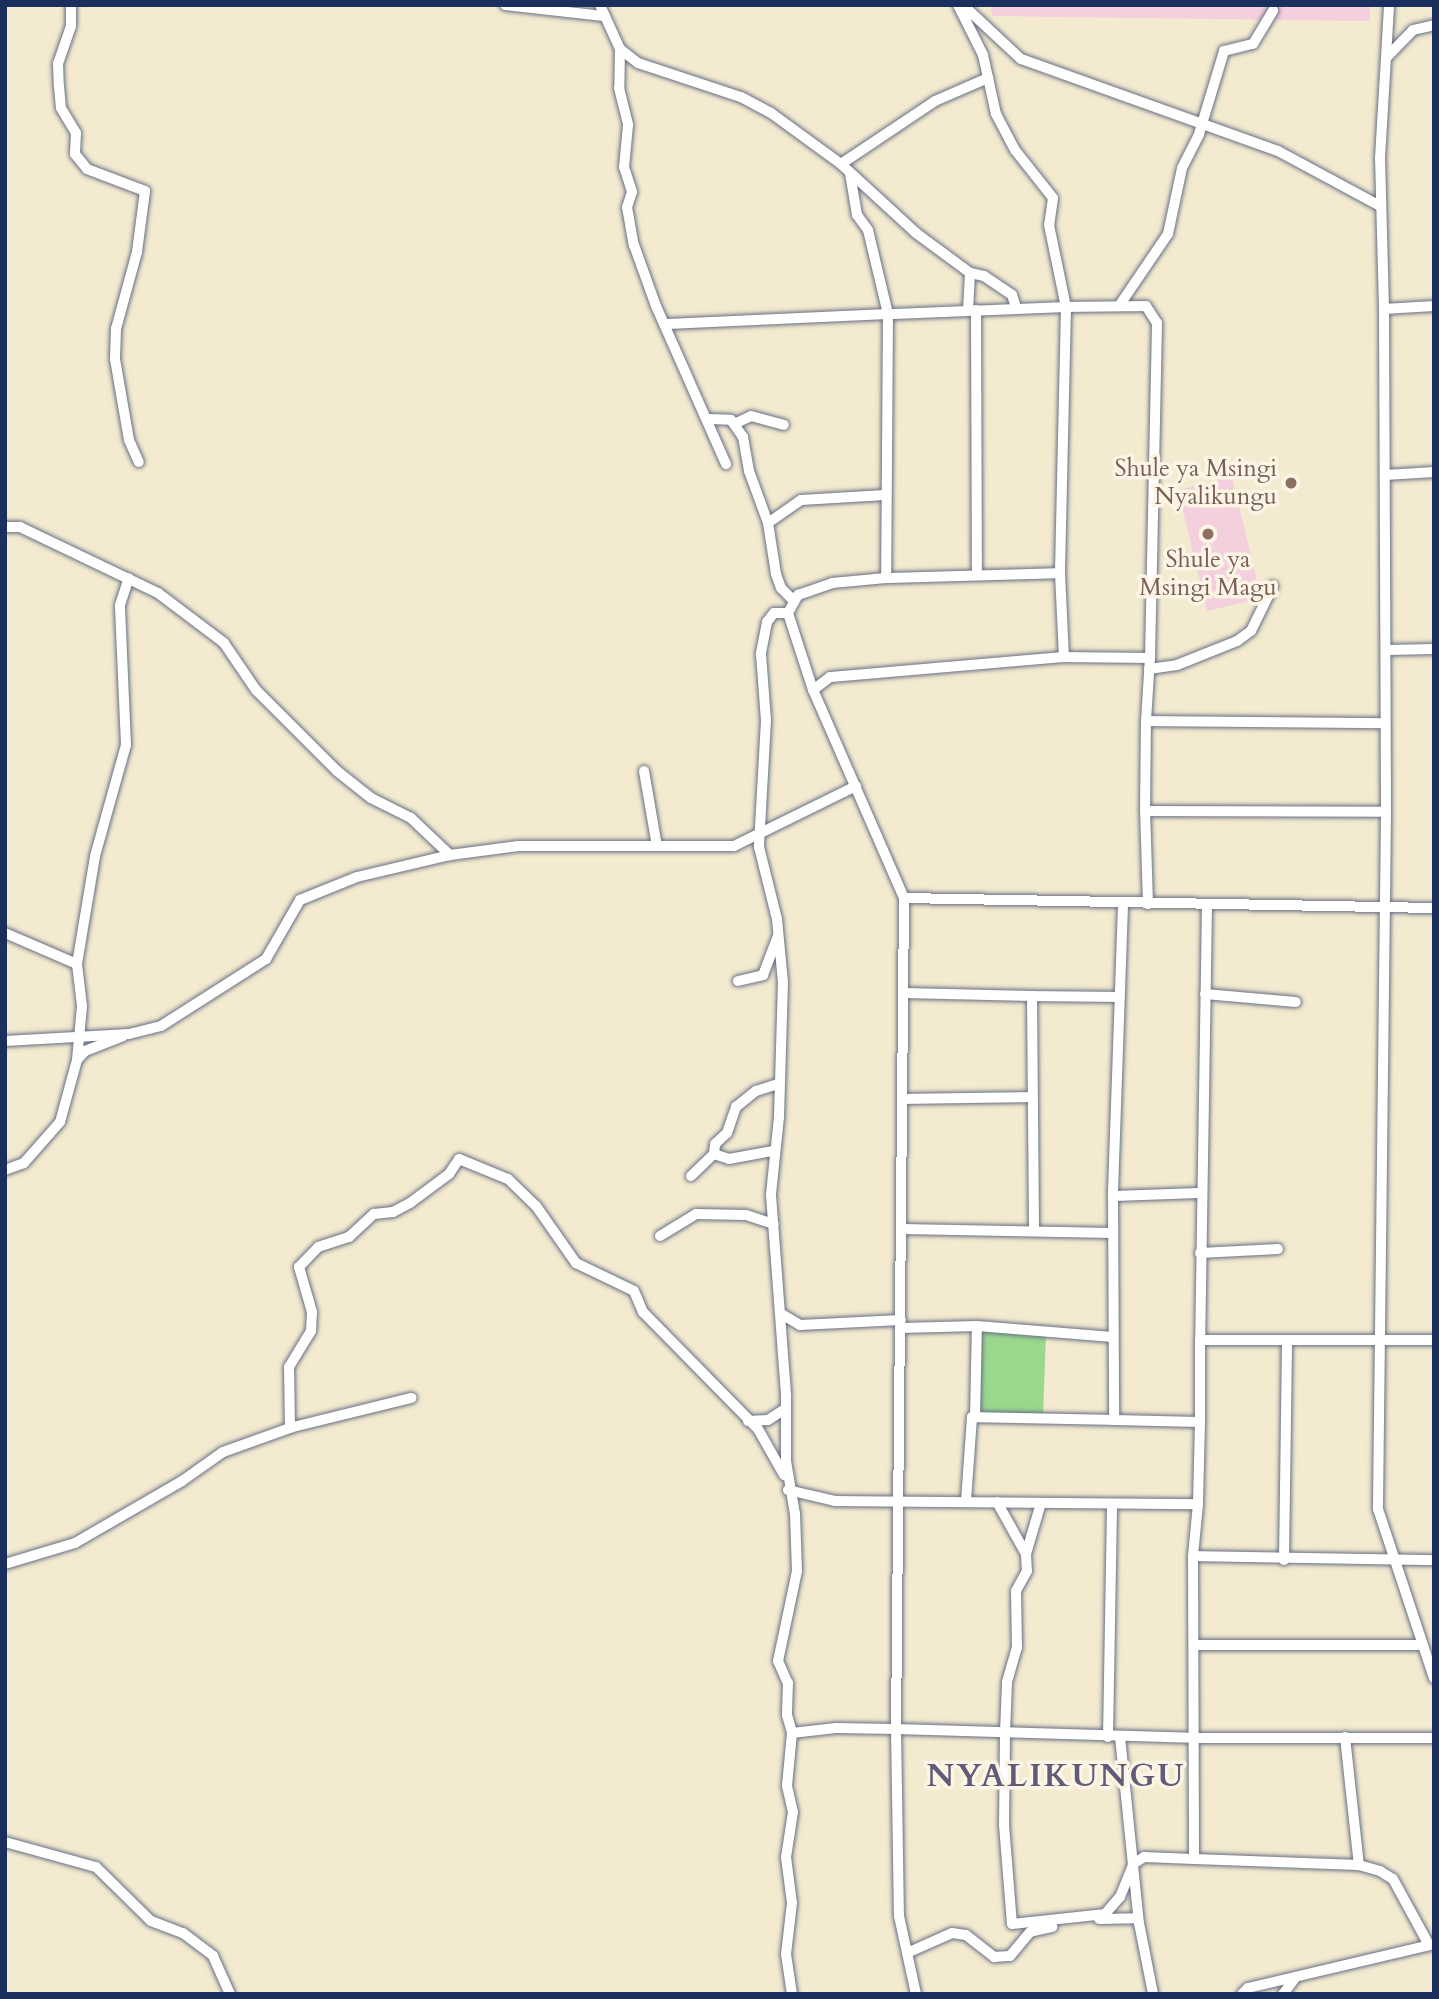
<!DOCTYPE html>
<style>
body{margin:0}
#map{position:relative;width:1439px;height:1999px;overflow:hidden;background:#f3eacf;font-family:Cardo,serif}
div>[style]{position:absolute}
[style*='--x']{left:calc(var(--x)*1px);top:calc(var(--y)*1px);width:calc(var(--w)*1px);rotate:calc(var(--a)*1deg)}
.built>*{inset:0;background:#f4cfdd}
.green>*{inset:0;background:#9ad88d}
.roads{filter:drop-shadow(0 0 2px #677086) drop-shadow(0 0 2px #677086)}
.street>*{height:10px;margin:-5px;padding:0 5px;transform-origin:5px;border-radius:5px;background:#fff}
.dots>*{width:19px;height:19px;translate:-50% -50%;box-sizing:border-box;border:4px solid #fcf5e5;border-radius:50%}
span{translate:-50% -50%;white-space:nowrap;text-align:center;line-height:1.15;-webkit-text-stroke:7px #fcf5e5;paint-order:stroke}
.education-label{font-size:24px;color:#785e54}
.right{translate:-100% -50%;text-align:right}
.district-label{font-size:32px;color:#625b77;font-weight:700;letter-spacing:2px}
.frame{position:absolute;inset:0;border:7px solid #1b2f5e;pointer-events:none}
</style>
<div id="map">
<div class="built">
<div style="clip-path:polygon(991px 5px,1370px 5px,1370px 21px,992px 16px)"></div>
<div style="clip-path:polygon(1232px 477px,1261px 598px,1207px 611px,1178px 490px)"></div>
</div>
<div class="green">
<div style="clip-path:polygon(979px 1331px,1046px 1334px,1043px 1415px,975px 1418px)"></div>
</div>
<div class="roads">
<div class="street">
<div style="--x:71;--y:5;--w:21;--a:90"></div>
<div style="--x:71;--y:26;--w:39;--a:109"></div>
<div style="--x:58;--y:63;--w:23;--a:88"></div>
<div style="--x:59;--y:86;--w:22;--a:85"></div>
<div style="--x:61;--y:108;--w:29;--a:59"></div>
<div style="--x:76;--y:133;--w:21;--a:93"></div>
<div style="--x:75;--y:154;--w:19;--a:51"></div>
<div style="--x:87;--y:169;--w:62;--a:20.8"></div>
<div style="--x:145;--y:191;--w:62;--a:97.5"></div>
<div style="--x:137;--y:252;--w:80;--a:105.3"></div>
<div style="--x:116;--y:329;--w:30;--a:92"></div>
<div style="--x:115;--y:359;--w:82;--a:80.2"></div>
<div style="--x:129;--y:440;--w:24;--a:66"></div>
<div style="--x:505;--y:5;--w:99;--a:6.4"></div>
<div style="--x:600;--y:5;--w:48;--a:65.6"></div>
<div style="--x:620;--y:49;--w:39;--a:91"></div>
<div style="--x:619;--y:88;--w:38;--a:76"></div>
<div style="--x:628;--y:125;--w:42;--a:95.4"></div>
<div style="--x:624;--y:167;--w:26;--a:72"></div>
<div style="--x:632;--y:192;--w:16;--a:108"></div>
<div style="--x:627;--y:207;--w:39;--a:80"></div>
<div style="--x:634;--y:245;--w:65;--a:70.2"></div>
<div style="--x:656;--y:306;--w:173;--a:66.1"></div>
<div style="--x:958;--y:5;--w:56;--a:63.4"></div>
<div style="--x:983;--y:55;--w:60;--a:77.6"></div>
<div style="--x:996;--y:114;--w:41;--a:62.2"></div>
<div style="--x:1015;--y:150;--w:61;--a:51.6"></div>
<div style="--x:1053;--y:198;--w:27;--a:98"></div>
<div style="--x:1049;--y:225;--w:84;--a:78.3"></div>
<div style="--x:1066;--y:307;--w:178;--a:177.7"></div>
<div style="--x:888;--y:314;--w:264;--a:90.4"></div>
<div style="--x:886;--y:578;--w:174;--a:-1.6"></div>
<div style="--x:963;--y:5;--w:79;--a:43"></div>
<div style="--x:1021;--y:59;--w:273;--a:19.7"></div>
<div style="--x:1278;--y:151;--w:116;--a:28.3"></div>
<div style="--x:620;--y:49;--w:23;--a:38"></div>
<div style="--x:638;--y:63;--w:108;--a:18.3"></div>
<div style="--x:741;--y:97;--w:34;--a:28"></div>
<div style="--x:771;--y:113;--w:87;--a:36.1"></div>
<div style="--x:841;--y:164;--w:102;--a:42.6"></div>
<div style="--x:916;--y:233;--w:67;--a:36.5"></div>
<div style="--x:970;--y:273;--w:35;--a:93"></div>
<div style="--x:1386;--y:58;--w:39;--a:-46"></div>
<div style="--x:1413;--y:30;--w:22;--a:-13"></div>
<div style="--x:841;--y:164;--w:113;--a:-33.8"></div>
<div style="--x:935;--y:101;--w:58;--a:-23.5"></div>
<div style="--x:970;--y:273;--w:14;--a:12"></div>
<div style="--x:984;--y:276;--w:34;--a:34"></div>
<div style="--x:1012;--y:295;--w:13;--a:72"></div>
<div style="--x:1119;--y:306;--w:87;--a:-55.8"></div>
<div style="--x:1168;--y:234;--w:67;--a:-78"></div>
<div style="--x:1182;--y:168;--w:38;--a:-63"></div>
<div style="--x:1199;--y:134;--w:87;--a:-73.2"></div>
<div style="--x:1224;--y:51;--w:30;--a:-14"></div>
<div style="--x:1253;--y:44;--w:39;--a:-59"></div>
<div style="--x:1434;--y:306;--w:50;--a:176.6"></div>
<div style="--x:1384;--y:309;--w:503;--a:89.77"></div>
<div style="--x:1386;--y:812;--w:697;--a:90.66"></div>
<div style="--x:1378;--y:1509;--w:178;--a:71.7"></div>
<div style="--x:1384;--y:309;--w:151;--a:-91.5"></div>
<div style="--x:1380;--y:158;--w:153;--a:-86.6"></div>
<div style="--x:976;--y:310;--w:265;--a:89.8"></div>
<div style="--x:667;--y:324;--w:221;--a:-2.6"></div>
<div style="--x:888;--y:314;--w:86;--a:-103.4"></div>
<div style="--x:868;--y:230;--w:19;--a:-126"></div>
<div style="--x:857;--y:215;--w:43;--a:-99.5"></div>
<div style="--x:708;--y:419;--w:23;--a:2"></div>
<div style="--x:731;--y:420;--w:21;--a:55"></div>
<div style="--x:743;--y:437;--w:35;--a:80"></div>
<div style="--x:749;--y:471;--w:55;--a:69.9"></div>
<div style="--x:734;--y:424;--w:19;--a:-25"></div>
<div style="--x:751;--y:416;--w:34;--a:15"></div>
<div style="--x:1385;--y:475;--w:49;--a:-3.5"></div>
<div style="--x:5;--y:527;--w:15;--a:0"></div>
<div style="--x:20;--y:527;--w:153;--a:25.6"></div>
<div style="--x:158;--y:593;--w:83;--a:37.1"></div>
<div style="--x:224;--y:643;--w:57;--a:55.8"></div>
<div style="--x:256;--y:690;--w:115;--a:45"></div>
<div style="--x:337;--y:771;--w:43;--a:38.5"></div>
<div style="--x:371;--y:798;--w:45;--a:26.6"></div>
<div style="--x:411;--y:818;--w:54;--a:43.5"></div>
<div style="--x:794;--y:601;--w:18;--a:-135"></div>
<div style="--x:781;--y:588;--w:15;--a:-110"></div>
<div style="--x:776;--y:574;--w:52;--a:-98.9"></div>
<div style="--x:768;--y:523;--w:40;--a:-34.9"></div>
<div style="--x:801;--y:500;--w:84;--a:-3.4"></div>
<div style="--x:788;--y:613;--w:14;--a:180"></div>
<div style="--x:774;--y:613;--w:11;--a:128"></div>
<div style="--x:767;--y:622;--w:33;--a:101"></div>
<div style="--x:761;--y:654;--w:66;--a:85.7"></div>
<div style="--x:766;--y:720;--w:127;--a:93.2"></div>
<div style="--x:759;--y:847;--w:74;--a:76"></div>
<div style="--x:777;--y:919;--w:63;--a:84.6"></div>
<div style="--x:783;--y:982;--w:135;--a:91.7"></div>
<div style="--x:779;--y:1117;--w:78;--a:95.9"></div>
<div style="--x:771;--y:1195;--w:202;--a:85.7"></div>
<div style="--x:786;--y:1396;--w:65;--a:90"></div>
<div style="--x:786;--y:1461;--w:54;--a:80.4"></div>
<div style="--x:795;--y:1514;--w:57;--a:88"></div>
<div style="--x:797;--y:1571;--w:92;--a:101.9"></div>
<div style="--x:778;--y:1661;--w:24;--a:66"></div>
<div style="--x:788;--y:1683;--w:32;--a:92"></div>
<div style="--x:787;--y:1715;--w:19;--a:74"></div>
<div style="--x:792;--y:1733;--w:53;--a:95.4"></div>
<div style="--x:787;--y:1786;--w:27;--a:77"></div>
<div style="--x:793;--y:1812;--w:46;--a:98.8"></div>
<div style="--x:786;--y:1857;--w:46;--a:82.6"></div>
<div style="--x:792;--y:1903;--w:51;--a:96.7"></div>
<div style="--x:786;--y:1954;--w:40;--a:81.5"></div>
<div style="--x:1386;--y:650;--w:48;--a:-1.2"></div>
<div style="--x:1149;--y:669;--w:28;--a:-8"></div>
<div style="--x:1177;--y:665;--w:65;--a:-21.8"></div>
<div style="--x:1237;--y:641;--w:17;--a:-36"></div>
<div style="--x:1251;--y:631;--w:50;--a:-63.9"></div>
<div style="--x:813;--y:690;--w:81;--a:-108"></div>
<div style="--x:788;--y:613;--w:21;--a:-61"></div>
<div style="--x:798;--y:595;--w:36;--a:-19"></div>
<div style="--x:832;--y:583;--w:54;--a:-5.3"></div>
<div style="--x:1146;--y:721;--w:63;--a:-86.4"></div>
<div style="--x:1150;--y:658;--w:335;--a:-88.8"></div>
<div style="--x:1157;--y:323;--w:20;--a:-123"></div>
<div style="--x:1146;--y:306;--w:80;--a:179.3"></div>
<div style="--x:1066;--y:307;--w:266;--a:91.3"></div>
<div style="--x:1060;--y:573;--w:84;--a:87.3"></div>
<div style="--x:1064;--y:657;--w:86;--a:0.7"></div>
<div style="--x:644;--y:771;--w:76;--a:80.2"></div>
<div style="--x:1145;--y:811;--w:90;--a:-89.4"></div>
<div style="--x:1146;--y:721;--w:239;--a:0.5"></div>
<div style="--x:904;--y:898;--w:227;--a:-113.6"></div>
<div style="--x:813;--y:690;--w:21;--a:-37"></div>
<div style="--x:830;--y:677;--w:235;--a:-4.9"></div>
<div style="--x:1148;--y:904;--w:93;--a:-91.8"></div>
<div style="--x:1145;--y:811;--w:241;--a:0.2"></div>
<div style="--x:1123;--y:905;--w:291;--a:92"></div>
<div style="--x:1113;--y:1196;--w:87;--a:-2"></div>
<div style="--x:1207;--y:906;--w:434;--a:90.9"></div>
<div style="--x:1200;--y:1340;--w:234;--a:0"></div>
<div style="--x:1434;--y:908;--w:530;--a:-178.92"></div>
<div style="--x:904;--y:898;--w:831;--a:90.55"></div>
<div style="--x:896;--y:1729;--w:296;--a:1.7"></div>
<div style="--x:1192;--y:1738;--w:242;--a:0"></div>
<div style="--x:5;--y:933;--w:78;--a:23.3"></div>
<div style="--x:77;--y:964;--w:42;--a:83.2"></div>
<div style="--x:82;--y:1006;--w:54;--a:95.3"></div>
<div style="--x:77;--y:1060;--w:64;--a:105.3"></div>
<div style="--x:60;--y:1122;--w:55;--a:131.3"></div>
<div style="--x:24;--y:1163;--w:20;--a:160"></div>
<div style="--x:77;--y:964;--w:109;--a:-80.5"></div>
<div style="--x:95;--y:856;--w:115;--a:-74.4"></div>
<div style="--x:126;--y:745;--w:140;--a:-92.5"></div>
<div style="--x:120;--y:605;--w:28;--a:-72"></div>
<div style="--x:738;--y:981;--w:26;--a:-13"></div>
<div style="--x:763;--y:975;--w:40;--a:-69"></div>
<div style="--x:904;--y:993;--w:128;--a:1.3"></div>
<div style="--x:1032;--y:996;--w:233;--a:89.5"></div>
<div style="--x:1205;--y:994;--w:91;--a:5"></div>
<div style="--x:1032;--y:996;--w:86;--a:0.7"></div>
<div style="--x:5;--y:1041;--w:124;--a:-3.2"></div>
<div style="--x:129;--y:1034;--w:33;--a:-14"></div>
<div style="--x:161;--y:1026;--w:125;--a:-32.5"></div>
<div style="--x:266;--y:959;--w:68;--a:-60"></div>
<div style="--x:300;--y:900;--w:61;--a:-22"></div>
<div style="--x:357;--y:877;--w:96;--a:-13.3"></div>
<div style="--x:450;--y:855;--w:69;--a:-7.5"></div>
<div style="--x:518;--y:846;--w:216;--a:0"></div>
<div style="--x:734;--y:846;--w:136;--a:-26.2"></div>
<div style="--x:77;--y:1060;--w:12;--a:-48"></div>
<div style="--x:85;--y:1051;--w:41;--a:-21.5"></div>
<div style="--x:905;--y:1099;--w:126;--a:-0.9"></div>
<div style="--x:714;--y:1154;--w:10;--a:-84"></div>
<div style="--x:715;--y:1144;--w:16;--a:-43"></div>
<div style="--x:727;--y:1133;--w:28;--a:-71"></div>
<div style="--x:736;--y:1107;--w:26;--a:-39"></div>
<div style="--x:756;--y:1091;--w:23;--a:-18"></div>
<div style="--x:691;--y:1176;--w:32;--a:-44"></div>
<div style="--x:714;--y:1154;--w:16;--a:18"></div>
<div style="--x:729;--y:1159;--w:45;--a:-10.3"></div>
<div style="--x:1113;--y:1196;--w:224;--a:89.7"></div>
<div style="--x:1114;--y:1420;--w:86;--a:1.3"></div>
<div style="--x:1200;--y:1422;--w:82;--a:91.4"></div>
<div style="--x:903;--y:1229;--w:209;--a:1.1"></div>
<div style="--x:660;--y:1236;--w:42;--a:-31.4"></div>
<div style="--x:696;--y:1214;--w:50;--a:1.1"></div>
<div style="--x:746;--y:1215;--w:29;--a:18"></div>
<div style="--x:1200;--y:1253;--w:78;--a:-2.9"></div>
<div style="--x:780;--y:1313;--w:23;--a:31"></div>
<div style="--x:800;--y:1325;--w:101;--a:-2.8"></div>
<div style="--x:901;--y:1328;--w:76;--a:-1.5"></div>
<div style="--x:977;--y:1326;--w:136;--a:4.6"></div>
<div style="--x:975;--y:1418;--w:92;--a:-88.8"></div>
<div style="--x:748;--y:1421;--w:20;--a:-3"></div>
<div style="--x:768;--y:1420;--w:20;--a:-33"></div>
<div style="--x:1200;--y:1422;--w:82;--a:-90"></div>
<div style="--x:290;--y:1428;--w:61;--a:-90.9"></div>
<div style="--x:289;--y:1367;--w:42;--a:-58.6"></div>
<div style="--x:311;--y:1331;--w:19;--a:-87"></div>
<div style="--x:312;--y:1312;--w:47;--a:-106.1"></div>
<div style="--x:299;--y:1267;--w:28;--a:-46"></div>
<div style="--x:318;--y:1247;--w:33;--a:-18"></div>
<div style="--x:349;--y:1237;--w:34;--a:-43"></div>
<div style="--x:374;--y:1214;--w:19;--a:-6"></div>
<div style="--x:393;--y:1212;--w:19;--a:-28"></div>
<div style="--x:410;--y:1203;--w:49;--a:-36.6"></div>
<div style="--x:449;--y:1174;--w:18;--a:-56"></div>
<div style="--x:459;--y:1159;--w:53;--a:22.2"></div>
<div style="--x:508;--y:1179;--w:39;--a:44"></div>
<div style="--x:536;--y:1206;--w:70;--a:54.9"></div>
<div style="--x:576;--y:1263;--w:64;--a:25.8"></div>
<div style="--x:634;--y:1291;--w:23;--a:67"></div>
<div style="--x:643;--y:1312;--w:164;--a:45.5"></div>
<div style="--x:758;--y:1429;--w:53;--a:60.5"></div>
<div style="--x:788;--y:1490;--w:48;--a:13.2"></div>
<div style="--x:835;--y:1501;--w:363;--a:0.5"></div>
<div style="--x:1198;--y:1504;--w:52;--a:95.5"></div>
<div style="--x:1193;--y:1556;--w:303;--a:89.8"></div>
<div style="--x:1194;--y:1859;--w:165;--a:2.1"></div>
<div style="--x:1359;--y:1865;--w:22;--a:16"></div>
<div style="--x:1380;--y:1871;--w:15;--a:32"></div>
<div style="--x:1393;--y:1879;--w:75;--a:61.4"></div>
<div style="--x:966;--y:1501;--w:84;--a:-85.9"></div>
<div style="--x:972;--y:1417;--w:142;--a:1.2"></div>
<div style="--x:997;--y:1502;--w:60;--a:60.9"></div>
<div style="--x:1026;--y:1554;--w:17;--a:87"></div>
<div style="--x:1027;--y:1571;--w:23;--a:119"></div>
<div style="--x:1016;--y:1591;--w:56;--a:89"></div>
<div style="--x:1017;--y:1647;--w:37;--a:106"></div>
<div style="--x:1007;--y:1683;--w:49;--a:92.3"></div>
<div style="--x:1005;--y:1732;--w:93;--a:90.6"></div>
<div style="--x:1004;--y:1825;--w:99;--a:85.4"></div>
<div style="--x:1012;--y:1924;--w:94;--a:-6.1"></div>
<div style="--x:1105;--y:1914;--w:23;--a:-49"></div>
<div style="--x:1120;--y:1897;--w:35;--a:-68"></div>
<div style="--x:1133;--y:1864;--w:13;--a:-32"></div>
<div style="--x:1144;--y:1857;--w:50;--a:2.3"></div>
<div style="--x:1026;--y:1554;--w:53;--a:-73.6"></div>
<div style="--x:1193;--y:1556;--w:241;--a:1"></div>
<div style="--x:1284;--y:1560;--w:218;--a:-89.2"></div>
<div style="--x:5;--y:1564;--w:73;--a:-16.7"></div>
<div style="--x:75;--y:1543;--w:124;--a:-30.1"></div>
<div style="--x:182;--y:1481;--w:50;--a:-35.3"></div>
<div style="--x:223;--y:1452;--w:74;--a:-19.7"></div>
<div style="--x:293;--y:1427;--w:122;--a:-13.8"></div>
<div style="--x:1194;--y:1645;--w:226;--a:0"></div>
<div style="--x:792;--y:1733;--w:44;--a:-6.5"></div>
<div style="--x:836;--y:1728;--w:60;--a:1"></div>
<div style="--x:896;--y:1729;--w:187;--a:89.1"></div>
<div style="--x:899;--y:1916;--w:80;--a:77.7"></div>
<div style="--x:1108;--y:1737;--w:232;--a:-89"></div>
<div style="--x:1120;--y:1737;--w:187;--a:84.2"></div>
<div style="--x:1139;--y:1923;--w:72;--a:78.8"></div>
<div style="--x:1345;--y:1737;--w:129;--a:83.8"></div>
<div style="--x:5;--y:1842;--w:94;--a:15.4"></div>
<div style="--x:96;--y:1867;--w:77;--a:44.5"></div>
<div style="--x:151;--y:1921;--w:34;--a:21"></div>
<div style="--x:183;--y:1933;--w:38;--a:37"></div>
<div style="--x:213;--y:1956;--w:42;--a:65.9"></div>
<div style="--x:1099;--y:1919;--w:39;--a:-1"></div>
<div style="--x:907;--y:1953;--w:49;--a:-24"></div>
<div style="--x:952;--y:1933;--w:14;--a:8"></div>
<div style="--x:966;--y:1935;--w:36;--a:38"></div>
<div style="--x:994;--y:1957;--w:16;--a:-4"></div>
<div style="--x:1010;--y:1956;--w:31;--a:-50"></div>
<div style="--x:1030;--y:1932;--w:23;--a:-13"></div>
<div style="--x:1242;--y:1994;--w:8;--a:-45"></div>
<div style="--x:1248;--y:1988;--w:191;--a:-13.3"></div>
<div style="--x:1283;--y:1994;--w:21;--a:-53"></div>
</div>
</div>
<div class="dots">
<div style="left:1291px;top:483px;background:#8d6e63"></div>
<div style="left:1208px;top:534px;background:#8d6e63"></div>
</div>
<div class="education-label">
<span class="right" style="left:1277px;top:483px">Shule ya Msingi<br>Nyalikungu</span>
<span style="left:1208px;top:574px">Shule ya<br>Msingi Magu</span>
</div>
<div class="district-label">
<span style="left:1056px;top:1776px">NYALIKUNGU</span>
</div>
<div class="frame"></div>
</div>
